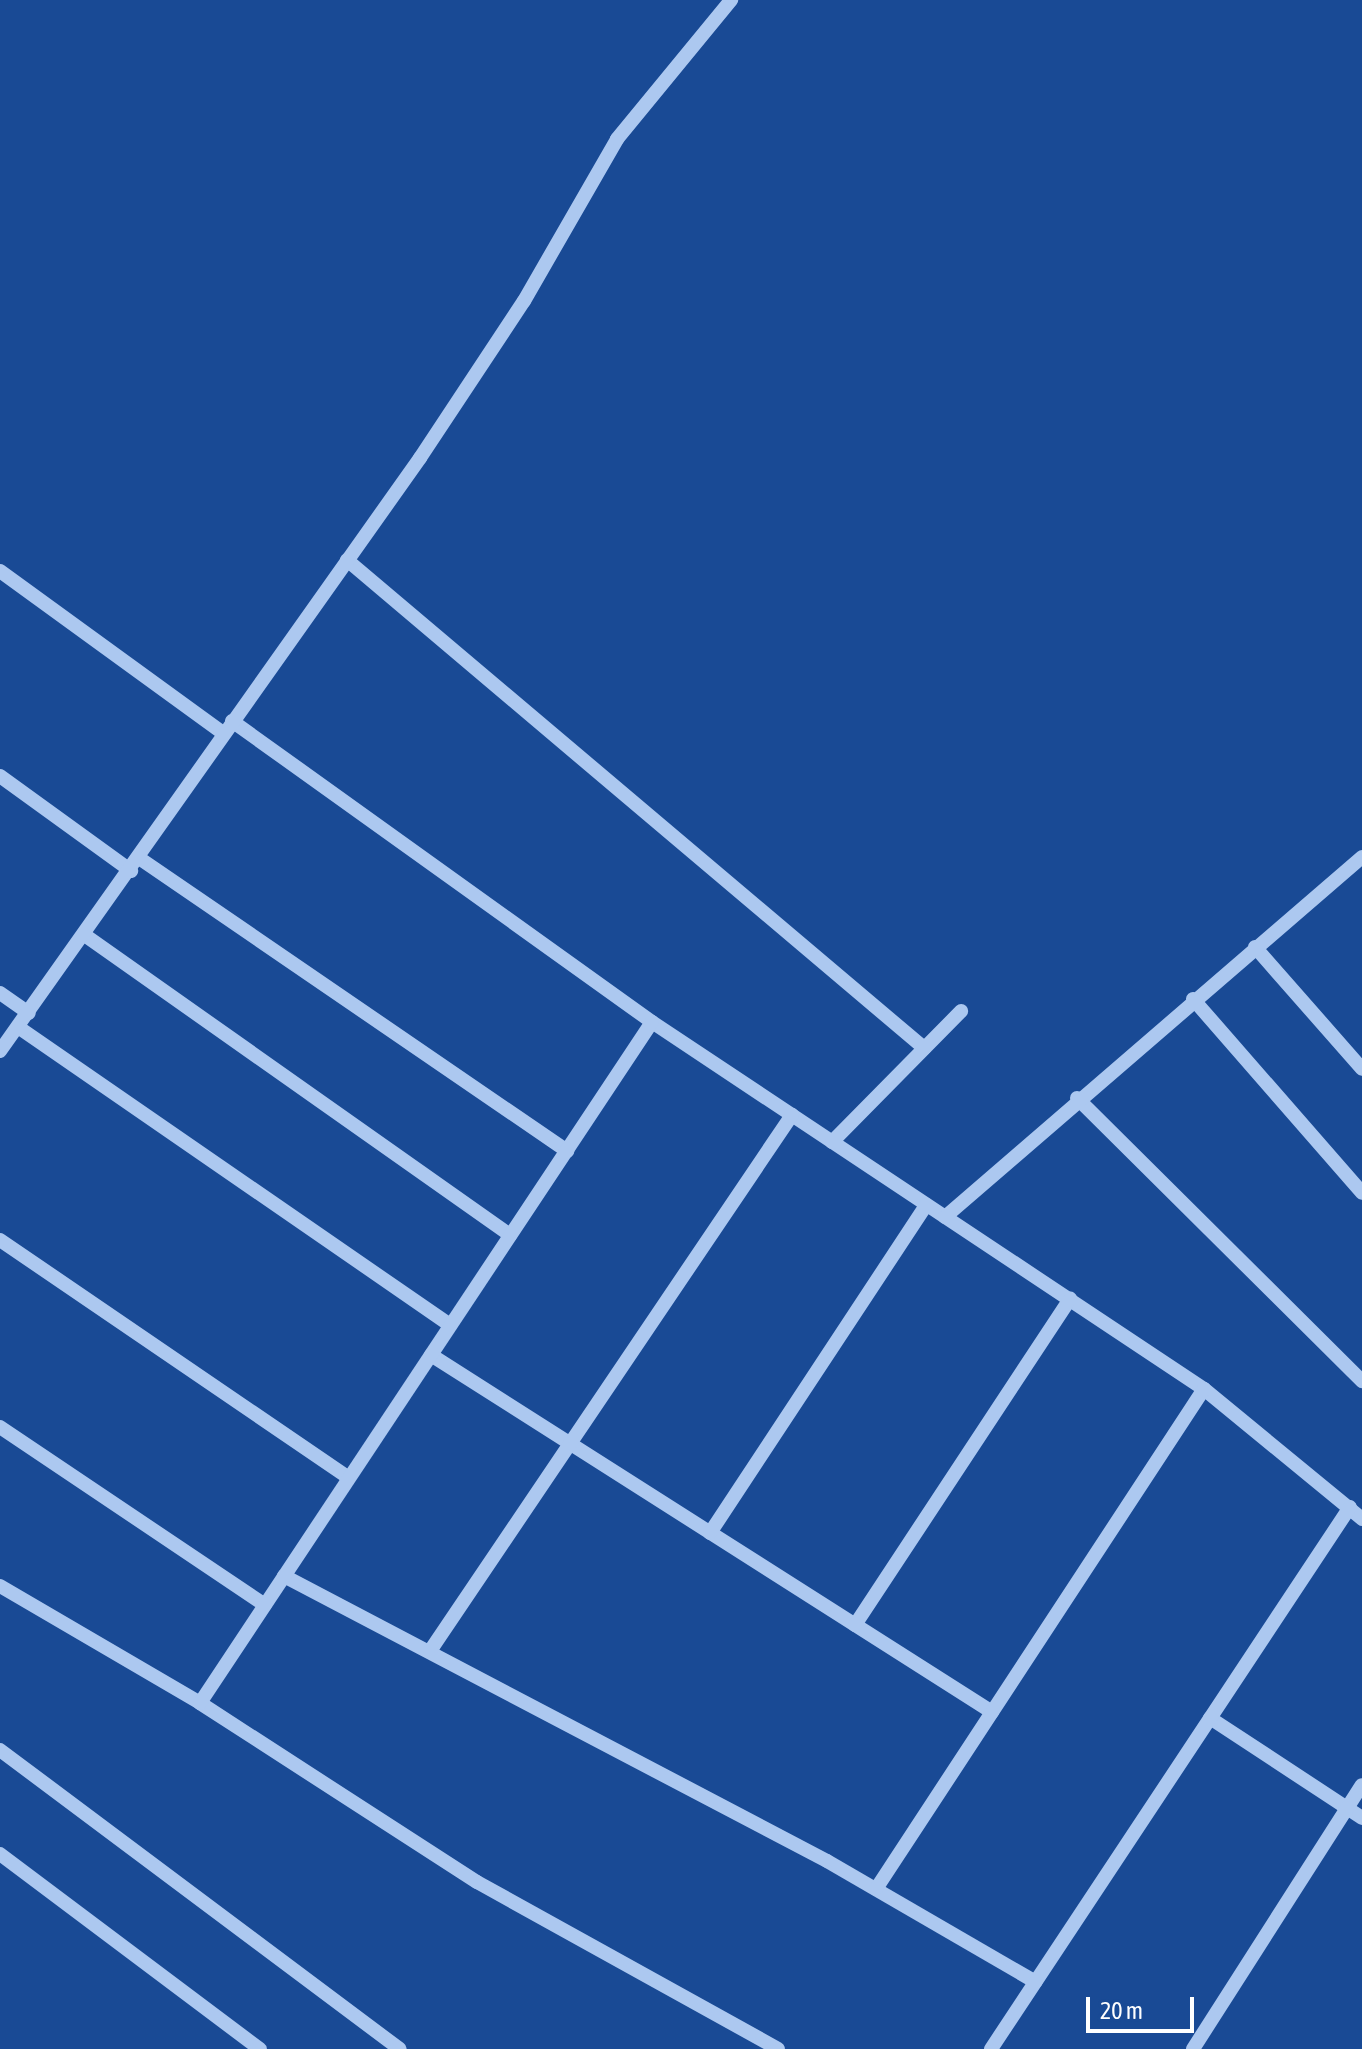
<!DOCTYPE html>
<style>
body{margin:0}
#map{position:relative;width:1362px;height:2049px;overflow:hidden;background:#194a95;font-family:"Asap Condensed",sans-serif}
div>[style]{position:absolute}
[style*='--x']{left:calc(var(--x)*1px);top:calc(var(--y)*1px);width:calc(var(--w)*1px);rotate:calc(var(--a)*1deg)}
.minor>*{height:14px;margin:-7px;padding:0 7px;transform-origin:7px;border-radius:7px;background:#acc8f0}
span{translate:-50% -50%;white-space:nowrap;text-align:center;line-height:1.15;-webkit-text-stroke:8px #194a95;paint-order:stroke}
.scale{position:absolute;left:1086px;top:1997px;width:108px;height:36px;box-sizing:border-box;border:4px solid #fff;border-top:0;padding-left:10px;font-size:24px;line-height:28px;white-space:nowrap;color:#fff;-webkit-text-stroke:6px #194a95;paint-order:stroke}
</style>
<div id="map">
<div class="minor">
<div style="--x:347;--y:560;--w:756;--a:40.22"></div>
<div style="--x:0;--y:571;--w:276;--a:36"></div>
<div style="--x:232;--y:721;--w:517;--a:35.63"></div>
<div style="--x:652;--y:1022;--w:663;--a:33.62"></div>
<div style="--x:1204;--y:1389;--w:205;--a:39.4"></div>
<div style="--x:0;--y:776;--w:162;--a:35.9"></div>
<div style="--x:139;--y:858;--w:519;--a:34.39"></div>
<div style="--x:86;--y:936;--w:519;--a:35.19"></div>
<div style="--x:1255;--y:947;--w:162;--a:48.7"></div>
<div style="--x:0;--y:993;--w:35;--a:35"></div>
<div style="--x:1193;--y:999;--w:257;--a:48.9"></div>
<div style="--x:18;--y:1027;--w:525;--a:34.6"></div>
<div style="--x:0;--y:1051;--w:727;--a:-54.69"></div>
<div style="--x:420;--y:458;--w:188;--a:-56.5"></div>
<div style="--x:524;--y:301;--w:187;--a:-60.1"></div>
<div style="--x:617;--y:139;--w:180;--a:-50.6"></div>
<div style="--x:1077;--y:1098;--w:402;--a:44.8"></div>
<div style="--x:832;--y:1142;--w:184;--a:-45.4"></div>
<div style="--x:945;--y:1217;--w:551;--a:-40.8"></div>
<div style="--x:0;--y:1240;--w:422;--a:34.3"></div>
<div style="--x:431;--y:1355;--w:665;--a:32.47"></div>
<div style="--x:0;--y:1427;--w:319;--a:33.9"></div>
<div style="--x:710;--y:1533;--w:393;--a:-56.6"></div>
<div style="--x:284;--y:1576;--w:613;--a:27.69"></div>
<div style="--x:827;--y:1861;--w:241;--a:30.1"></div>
<div style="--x:0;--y:1586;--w:232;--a:30.3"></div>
<div style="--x:200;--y:1703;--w:330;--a:32.9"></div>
<div style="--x:477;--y:1882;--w:344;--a:29"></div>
<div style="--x:855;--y:1625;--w:391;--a:-56.6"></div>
<div style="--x:430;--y:1651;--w:647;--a:-55.97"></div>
<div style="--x:200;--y:1703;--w:817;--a:-56.43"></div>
<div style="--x:1210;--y:1718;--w:182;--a:33.3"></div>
<div style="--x:0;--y:1750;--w:499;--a:36.8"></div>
<div style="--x:0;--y:1854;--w:325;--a:36.9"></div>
<div style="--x:876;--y:1889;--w:598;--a:-56.74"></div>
<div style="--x:991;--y:2049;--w:650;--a:-56.48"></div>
<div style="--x:1193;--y:2049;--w:313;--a:-57.4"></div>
</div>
<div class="scale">20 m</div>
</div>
